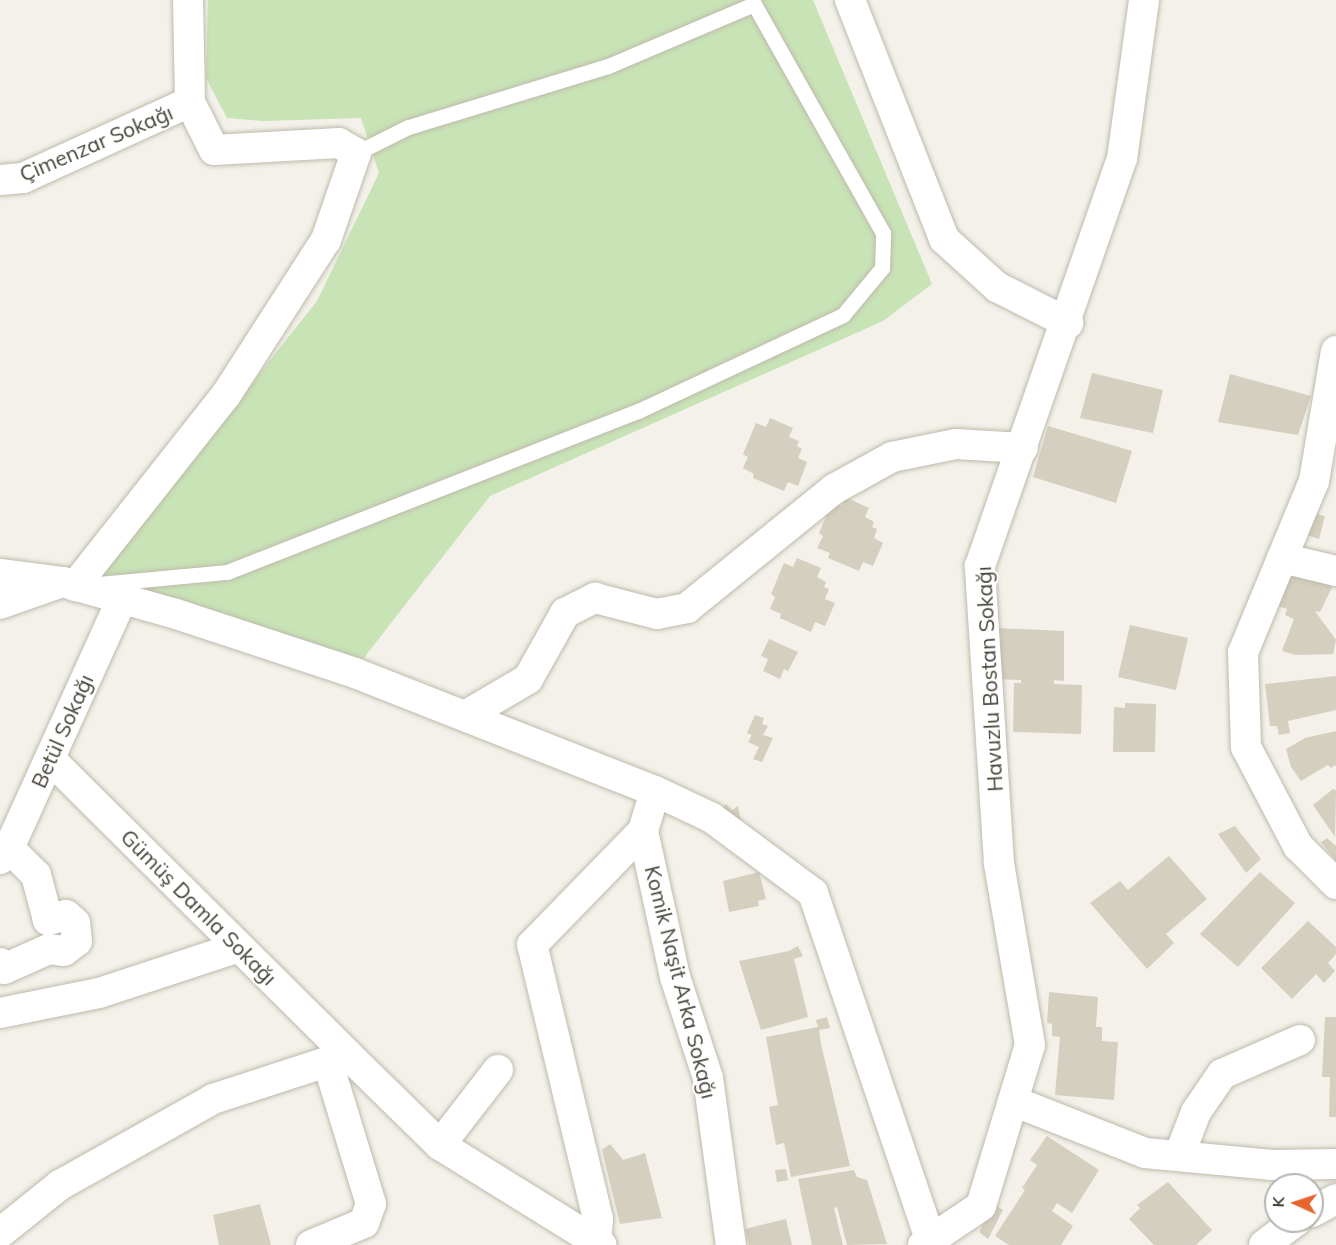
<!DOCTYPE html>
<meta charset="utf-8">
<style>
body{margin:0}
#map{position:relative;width:1336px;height:1245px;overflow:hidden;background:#f3f1e9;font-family:Mulish,sans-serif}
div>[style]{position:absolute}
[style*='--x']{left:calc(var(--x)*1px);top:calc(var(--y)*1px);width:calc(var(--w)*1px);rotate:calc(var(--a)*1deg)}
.green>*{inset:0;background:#c8e3b6}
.building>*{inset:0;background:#d4cfbf}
.roads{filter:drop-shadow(0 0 2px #bebaac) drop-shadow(0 0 2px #bebaac)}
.service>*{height:15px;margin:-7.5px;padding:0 7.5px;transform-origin:7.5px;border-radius:7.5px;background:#fff}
.minor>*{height:30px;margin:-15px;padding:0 15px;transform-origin:15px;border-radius:15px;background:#fff}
span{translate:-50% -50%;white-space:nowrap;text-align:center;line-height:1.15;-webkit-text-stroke:4.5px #fff;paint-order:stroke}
.street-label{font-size:21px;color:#464338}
.north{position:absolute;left:1264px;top:1173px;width:60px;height:60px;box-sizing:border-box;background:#fff;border:2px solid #b5b4af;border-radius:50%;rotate:273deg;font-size:16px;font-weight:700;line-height:24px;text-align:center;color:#464338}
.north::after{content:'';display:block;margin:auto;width:21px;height:27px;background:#e6642d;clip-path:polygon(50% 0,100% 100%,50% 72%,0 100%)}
</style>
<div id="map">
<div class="green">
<div style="clip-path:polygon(208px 0,813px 0,932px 284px,883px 321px,490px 496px,363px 659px,100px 575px,317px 301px,379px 173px,361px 118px,263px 121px,227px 118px,206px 78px)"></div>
</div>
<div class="building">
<div style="clip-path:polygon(1092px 373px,1163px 390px,1153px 433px,1080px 418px)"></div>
<div style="clip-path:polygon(1230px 374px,1311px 396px,1298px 435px,1218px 422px)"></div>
<div style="clip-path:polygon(770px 418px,793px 428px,789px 437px,799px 441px,797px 446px,802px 449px,798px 458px,807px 462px,798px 486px,788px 482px,784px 491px,753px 478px,754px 474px,743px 468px,748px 457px,743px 454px,756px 423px,766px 427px)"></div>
<div style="clip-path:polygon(1048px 426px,1132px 451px,1116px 503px,1033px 477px)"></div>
<div style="clip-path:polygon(845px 497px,869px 508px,865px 517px,874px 522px,872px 527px,877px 529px,874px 538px,883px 543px,873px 566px,863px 562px,859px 571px,828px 558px,830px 553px,817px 548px,823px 536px,819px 533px,832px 503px,842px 506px)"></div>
<div style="clip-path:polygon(1311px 513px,1325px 516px,1319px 539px,1304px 534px)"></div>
<div style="clip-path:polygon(797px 558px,821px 568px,817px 577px,826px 582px,824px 587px,829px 589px,825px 599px,835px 603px,825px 626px,815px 622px,811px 632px,780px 618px,781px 614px,770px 609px,775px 597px,771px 594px,784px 563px,793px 567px)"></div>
<div style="clip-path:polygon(1292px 568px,1336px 579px,1320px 612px,1315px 611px,1336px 640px,1333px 654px,1296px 655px,1282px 651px,1294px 619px,1285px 615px,1287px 609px,1278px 606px)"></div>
<div style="clip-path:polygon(1130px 625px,1188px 638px,1176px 690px,1118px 677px)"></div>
<div style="clip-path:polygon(997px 628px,1064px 631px,1064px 681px,1054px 680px,1054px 684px,1082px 685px,1081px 734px,1013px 732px,1014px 683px,1021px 683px,1021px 680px,995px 679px)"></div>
<div style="clip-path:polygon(769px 639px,798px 652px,788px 671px,784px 669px,780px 679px,763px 671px,768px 659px,761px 656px)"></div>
<div style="clip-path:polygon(1336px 676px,1336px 710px,1288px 721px,1290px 733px,1279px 735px,1277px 726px,1270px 726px,1265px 684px)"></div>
<div style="clip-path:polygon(1125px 703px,1156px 704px,1155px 752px,1113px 752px,1114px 707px,1125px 708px)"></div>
<div style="clip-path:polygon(755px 715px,764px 718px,762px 724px,768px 726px,763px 735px,773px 738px,762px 762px,753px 759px,759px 747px,748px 742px,752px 735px,747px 733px)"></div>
<div style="clip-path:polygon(1336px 731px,1336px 765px,1331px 768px,1328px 765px,1301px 781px,1291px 767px,1286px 749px,1305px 738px)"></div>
<div style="clip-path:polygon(1333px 789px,1336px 790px,1335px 837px,1313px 805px)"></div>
<div style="clip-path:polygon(726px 804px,732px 810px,738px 806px,741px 822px,720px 812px)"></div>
<div style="clip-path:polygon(1235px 826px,1261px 859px,1246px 873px,1218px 834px)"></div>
<div style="clip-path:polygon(1327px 838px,1336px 846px,1336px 861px,1321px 842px)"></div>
<div style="clip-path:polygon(1169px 856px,1207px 899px,1166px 934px,1174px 943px,1147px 969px,1090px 903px,1120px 881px,1128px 890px)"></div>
<div style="clip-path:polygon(759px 872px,766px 899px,758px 901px,759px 906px,729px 912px,723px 881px)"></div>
<div style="clip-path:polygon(1260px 872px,1295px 903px,1238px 967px,1200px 934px)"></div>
<div style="clip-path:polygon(1308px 921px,1336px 947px,1336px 954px,1328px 963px,1335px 971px,1324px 983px,1316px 974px,1292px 999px,1261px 968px)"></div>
<div style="clip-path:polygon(798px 946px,803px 956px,794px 959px,808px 1017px,761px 1030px,739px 961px,789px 951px)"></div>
<div style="clip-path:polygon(1049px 992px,1098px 997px,1096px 1027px,1102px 1027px,1102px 1041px,1118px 1042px,1114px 1100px,1055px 1095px,1060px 1037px,1052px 1036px,1052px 1024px,1047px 1023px)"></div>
<div style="clip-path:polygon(827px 1017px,830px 1028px,819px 1030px,821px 1044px,850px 1166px,791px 1177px,784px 1143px,776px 1145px,769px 1107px,778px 1105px,766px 1037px,818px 1027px,816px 1020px)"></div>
<div style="clip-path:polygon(1325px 1017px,1336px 1017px,1336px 1117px,1329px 1117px,1330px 1077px,1322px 1077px)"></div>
<div style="clip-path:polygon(1047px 1136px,1099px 1170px,1072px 1213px,1057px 1203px,1052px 1211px,1073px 1226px,1061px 1245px,1009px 1245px,995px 1236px,1025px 1190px,1022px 1188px,1037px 1165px,1030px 1160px)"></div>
<div style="clip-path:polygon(610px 1144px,623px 1160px,645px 1153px,662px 1218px,620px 1224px,602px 1150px)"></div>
<div style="clip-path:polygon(786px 1169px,788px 1180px,777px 1182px,775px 1170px)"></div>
<div style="clip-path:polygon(854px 1170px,857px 1177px,867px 1180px,887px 1244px,847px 1245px,837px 1207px,834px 1208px,843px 1245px,812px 1245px,798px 1179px)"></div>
<div style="clip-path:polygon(1168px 1182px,1212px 1230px,1196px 1245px,1154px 1245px,1129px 1219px,1140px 1208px,1137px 1205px)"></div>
<div style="clip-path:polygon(260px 1204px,271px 1245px,219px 1245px,213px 1215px)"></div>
<div style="clip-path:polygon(994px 1205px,1003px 1210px,988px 1239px,979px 1232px)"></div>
<div style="clip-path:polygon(786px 1219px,792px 1245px,749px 1245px,745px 1229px)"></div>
</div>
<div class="roads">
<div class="service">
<div style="--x:99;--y:584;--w:129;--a:-5.4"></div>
<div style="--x:227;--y:572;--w:441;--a:-21.4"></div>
<div style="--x:638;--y:411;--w:226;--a:-25.1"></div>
<div style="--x:843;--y:315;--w:61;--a:-50.3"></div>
<div style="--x:882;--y:268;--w:35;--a:-88"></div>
<div style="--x:883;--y:233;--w:263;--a:-119.4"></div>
<div style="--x:754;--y:4;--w:159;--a:157"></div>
<div style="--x:608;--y:66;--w:209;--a:163"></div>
<div style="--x:408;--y:127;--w:58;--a:153.4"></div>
</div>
<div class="minor">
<div style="--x:850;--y:0;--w:257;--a:68.5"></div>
<div style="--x:944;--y:239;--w:72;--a:42.2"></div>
<div style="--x:997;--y:287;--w:80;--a:26.9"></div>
<div style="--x:0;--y:180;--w:23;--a:-5"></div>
<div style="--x:23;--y:178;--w:183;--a:-24.5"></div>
<div style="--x:1336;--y:351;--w:132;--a:99.6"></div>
<div style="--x:1314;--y:481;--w:185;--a:112.5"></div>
<div style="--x:1243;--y:652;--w:95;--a:88.2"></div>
<div style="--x:1246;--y:747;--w:112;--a:62.3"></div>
<div style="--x:1298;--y:846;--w:54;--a:45"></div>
<div style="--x:1282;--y:558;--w:56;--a:13.5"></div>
<div style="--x:0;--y:574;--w:64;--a:7.2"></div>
<div style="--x:63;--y:582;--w:117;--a:15.8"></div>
<div style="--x:176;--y:614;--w:188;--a:18.2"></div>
<div style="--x:355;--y:673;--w:322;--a:21.5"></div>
<div style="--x:655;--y:791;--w:63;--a:25.3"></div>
<div style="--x:712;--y:818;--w:126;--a:36.6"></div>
<div style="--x:813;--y:893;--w:372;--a:71.3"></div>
<div style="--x:75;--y:586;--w:243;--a:-51.7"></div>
<div style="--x:226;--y:395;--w:184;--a:-57.2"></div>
<div style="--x:326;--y:240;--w:92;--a:-71"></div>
<div style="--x:356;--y:153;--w:20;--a:-150"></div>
<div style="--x:339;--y:143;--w:125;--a:176.8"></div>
<div style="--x:214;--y:150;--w:54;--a:-116.6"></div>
<div style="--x:190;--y:102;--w:102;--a:-91.1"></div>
<div style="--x:0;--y:604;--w:60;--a:-19.3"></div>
<div style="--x:465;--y:716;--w:73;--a:-30.4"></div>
<div style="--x:528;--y:679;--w:76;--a:-60.7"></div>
<div style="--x:565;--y:613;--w:34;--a:-27"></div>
<div style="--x:595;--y:598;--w:64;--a:14.5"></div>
<div style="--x:657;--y:614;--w:31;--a:-11"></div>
<div style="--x:687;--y:608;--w:189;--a:-39"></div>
<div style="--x:834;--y:489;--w:66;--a:-28.9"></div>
<div style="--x:892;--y:457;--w:65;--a:-11.5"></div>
<div style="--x:956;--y:444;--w:67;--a:3.4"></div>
<div style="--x:50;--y:759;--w:420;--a:44.8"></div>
<div style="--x:655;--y:791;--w:42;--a:106.7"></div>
<div style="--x:643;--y:831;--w:149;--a:77.6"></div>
<div style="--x:675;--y:977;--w:106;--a:71.9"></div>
<div style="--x:708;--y:1078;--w:169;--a:82.2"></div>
<div style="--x:0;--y:859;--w:14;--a:-51"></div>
<div style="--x:9;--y:848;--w:271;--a:-65.6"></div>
<div style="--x:0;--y:963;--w:7;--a:56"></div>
<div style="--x:4;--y:969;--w:49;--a:-24"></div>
<div style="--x:49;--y:949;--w:15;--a:8"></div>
<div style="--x:64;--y:951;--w:16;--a:-38"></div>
<div style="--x:77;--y:941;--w:18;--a:-96"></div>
<div style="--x:75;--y:923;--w:12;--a:-138"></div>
<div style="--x:66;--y:915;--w:19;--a:164"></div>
<div style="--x:48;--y:920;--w:47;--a:-104.9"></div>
<div style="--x:36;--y:875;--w:38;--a:-135"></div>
<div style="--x:0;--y:1013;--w:101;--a:-11.4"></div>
<div style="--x:99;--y:993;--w:147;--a:-18.2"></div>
<div style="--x:1013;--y:1101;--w:142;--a:21.5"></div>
<div style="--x:1145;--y:1153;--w:128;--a:5.4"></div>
<div style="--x:1272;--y:1165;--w:64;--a:-0.9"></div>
<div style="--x:440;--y:1145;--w:95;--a:-52.3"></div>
<div style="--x:1179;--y:1156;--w:47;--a:-68.9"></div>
<div style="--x:1196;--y:1112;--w:46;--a:-55.6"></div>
<div style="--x:1222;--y:1074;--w:85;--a:-23.6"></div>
<div style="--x:1312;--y:1212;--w:27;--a:-28"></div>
<div style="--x:0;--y:1233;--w:77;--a:-38.7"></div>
<div style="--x:60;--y:1185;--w:176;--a:-29.3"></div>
<div style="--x:213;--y:1099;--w:142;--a:-18.1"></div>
<div style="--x:348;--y:1055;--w:129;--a:44.4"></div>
<div style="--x:440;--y:1145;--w:190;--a:31.8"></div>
<div style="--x:596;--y:1242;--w:23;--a:-85"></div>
<div style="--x:598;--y:1219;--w:282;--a:-103.5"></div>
<div style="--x:532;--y:945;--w:159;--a:-45.8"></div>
<div style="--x:311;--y:1245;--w:57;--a:-22.5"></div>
<div style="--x:364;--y:1223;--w:20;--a:-70"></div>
<div style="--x:371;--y:1204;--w:147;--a:-107"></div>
<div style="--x:923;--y:1245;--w:70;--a:-33.9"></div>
<div style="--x:981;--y:1206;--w:168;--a:-73.1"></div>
<div style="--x:1030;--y:1045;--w:185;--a:-99.7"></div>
<div style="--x:999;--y:863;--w:298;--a:-93.7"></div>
<div style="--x:980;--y:566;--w:431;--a:-70.8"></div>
<div style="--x:1122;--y:159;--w:161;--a:-82.1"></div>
<div style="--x:1264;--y:1245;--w:40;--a:-37"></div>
</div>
</div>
<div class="street-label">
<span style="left:96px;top:143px;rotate:-23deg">Çimenzar Sokağı</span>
<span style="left:989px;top:679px;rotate:-93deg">Havuzlu Bostan Sokağı</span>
<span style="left:62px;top:731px;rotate:-66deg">Betül Sokağı</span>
<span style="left:199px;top:907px;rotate:45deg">Gümüş Damla Sokağı</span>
<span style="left:681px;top:982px;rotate:76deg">Komik Naşit Arka Sokağı</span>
</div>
<div class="north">K</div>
</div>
